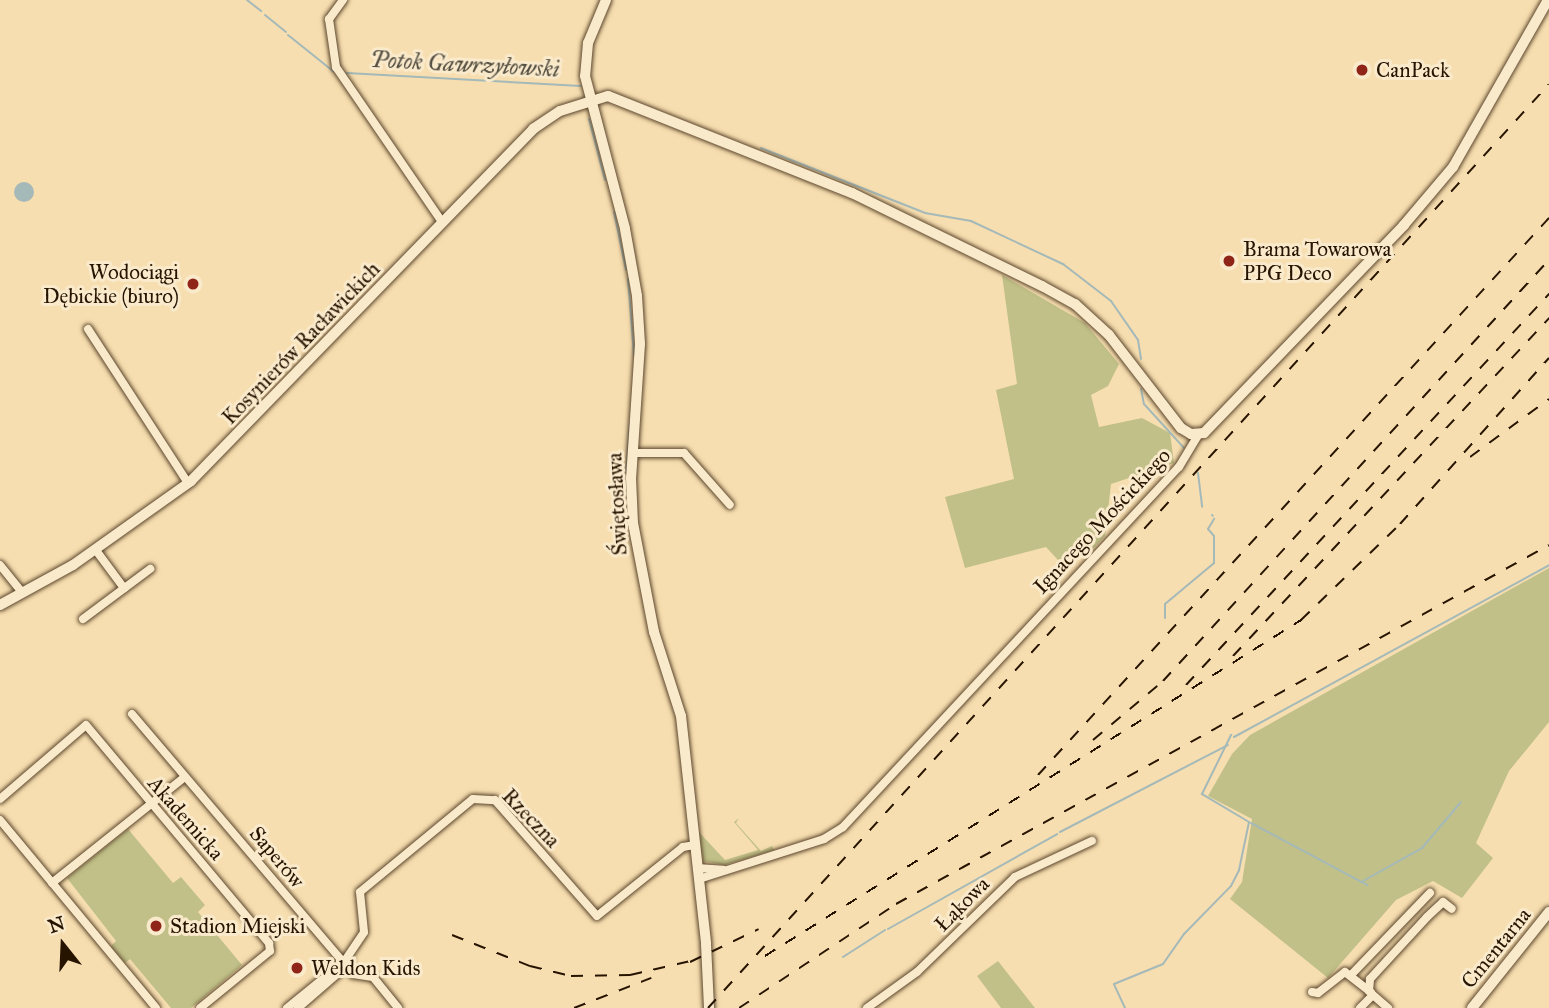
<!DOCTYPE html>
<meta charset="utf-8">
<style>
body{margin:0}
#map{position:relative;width:1549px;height:1008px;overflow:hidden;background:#f7deb0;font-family:"IM FELL Great Primer",serif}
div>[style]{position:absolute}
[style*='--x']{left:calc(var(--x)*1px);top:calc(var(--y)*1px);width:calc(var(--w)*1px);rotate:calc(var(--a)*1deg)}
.green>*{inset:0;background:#c1c088}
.water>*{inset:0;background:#a4b9b8}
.round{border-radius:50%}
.stream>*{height:2px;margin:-1px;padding:0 1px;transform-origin:1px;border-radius:1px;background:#a4b9b8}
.roads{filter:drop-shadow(0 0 2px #5b462c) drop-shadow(0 0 2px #5b462c)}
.street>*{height:8px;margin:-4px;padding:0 4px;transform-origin:4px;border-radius:4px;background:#faeacc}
.secondary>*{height:10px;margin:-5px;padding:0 5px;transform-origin:5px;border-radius:5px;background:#faeacc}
.rail>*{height:2px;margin-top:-1px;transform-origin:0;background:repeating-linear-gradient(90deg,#271400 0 12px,transparent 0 24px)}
.dots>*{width:19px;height:19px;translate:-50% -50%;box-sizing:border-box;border:4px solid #faeacc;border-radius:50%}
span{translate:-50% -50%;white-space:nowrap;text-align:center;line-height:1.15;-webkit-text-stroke:6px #faeacc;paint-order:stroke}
.poi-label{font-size:21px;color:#271400}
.left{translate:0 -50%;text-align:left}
.right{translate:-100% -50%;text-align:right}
.street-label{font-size:21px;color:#271400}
.water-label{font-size:23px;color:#534e40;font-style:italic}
.north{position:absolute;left:28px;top:910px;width:70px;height:70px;-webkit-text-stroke:5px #faeacc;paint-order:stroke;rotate:342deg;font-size:19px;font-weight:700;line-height:28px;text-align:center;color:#271400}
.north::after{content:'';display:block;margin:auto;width:24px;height:32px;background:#271400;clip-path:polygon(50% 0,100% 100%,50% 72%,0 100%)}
</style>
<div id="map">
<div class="green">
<div style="clip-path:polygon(1002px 275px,1085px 323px,1119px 364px,1108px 386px,1091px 395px,1099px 427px,1142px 418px,1170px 433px,1174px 463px,1111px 484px,1105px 536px,1089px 553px,1058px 560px,1046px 547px,965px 568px,945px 497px,1014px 479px,996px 390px,1017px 384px)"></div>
<div style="clip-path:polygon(1549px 568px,1549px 722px,1509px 771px,1476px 843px,1493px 858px,1462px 898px,1433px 881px,1396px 900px,1328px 978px,1230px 899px,1242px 882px,1252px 819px,1208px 796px,1232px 754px,1250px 735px)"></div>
<div style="clip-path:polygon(739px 818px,736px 823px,761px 851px,772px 846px,774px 850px,724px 865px,703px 861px,698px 831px,725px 860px,758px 850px,734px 822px)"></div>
<div style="clip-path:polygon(128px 829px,173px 883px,181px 877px,205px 905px,198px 912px,242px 965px,191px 1008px,171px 1008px,130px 959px,125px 963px,111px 946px,116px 941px,67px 878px)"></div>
<div style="clip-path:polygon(998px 961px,1035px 1008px,1001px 1008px,977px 976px)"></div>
</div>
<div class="water">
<div class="round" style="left:14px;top:182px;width:20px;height:20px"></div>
</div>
<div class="stream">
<div style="--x:247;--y:0;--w:18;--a:38"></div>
<div style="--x:265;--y:15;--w:27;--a:39"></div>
<div style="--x:288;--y:35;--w:58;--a:38.7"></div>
<div style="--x:347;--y:73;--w:234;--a:3.2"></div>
<div style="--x:589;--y:119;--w:63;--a:75.3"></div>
<div style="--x:761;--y:148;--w:176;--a:21.6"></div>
<div style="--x:925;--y:213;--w:47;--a:9.9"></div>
<div style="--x:971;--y:221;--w:102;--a:25.1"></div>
<div style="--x:1063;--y:264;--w:61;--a:37.6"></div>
<div style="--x:1111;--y:301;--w:47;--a:55.3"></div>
<div style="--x:1138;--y:340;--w:19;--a:81"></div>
<div style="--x:614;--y:212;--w:59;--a:78.3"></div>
<div style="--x:628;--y:279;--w:77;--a:85.5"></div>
<div style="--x:1141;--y:389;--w:15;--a:79"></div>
<div style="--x:1144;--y:404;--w:59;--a:47.7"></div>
<div style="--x:626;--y:473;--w:51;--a:-85.5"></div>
<div style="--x:1198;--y:473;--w:34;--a:83"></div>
<div style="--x:1212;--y:515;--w:1;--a:45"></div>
<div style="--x:1165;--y:618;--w:14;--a:-90"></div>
<div style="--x:1165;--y:604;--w:64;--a:-39.9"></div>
<div style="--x:1214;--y:563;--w:27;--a:-90"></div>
<div style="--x:1214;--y:536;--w:9;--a:-131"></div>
<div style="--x:1208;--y:529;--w:12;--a:-59"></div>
<div style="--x:1234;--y:737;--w:359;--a:-28.6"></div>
<div style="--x:1251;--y:823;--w:132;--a:28.1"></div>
<div style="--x:1060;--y:832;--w:189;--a:-27.4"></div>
<div style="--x:1363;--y:881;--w:68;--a:-29.2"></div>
<div style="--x:1422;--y:848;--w:60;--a:-49.7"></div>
<div style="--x:888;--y:929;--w:194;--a:-29.3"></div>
<div style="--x:843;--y:957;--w:50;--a:-32.7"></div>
<div style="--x:1125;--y:1008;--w:26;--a:-115"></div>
<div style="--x:1114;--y:984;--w:53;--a:-22.2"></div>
<div style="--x:1163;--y:964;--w:37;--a:-55"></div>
<div style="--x:1184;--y:934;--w:67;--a:-45.6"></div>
<div style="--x:1231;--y:886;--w:18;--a:-63"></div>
<div style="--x:1239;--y:870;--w:49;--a:-78.2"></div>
<div style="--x:1249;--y:822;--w:55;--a:-149.2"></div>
<div style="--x:1202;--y:794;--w:66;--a:-63.8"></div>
</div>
<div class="roads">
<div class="street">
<div style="--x:343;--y:0;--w:24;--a:126"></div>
<div style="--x:329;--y:19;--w:49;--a:81.7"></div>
<div style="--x:336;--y:67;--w:189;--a:55.6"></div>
<div style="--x:88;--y:329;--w:184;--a:57"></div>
<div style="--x:632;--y:453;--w:52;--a:0"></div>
<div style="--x:684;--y:453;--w:69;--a:48.5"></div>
<div style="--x:95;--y:549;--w:49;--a:53.4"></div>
<div style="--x:0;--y:565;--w:33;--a:51"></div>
<div style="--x:83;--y:619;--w:84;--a:-36.7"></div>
<div style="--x:132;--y:714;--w:323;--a:49.6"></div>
<div style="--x:0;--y:799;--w:113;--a:-40.7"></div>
<div style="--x:86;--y:725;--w:285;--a:50"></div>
<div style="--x:269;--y:943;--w:8;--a:83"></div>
<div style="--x:270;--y:951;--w:90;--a:140.8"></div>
<div style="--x:0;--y:820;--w:244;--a:50.3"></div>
<div style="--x:697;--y:868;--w:26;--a:4"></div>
<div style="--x:699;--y:879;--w:131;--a:-17.7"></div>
<div style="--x:824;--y:839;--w:22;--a:-32"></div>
<div style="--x:843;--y:827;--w:492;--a:-47"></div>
<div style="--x:1179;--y:467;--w:37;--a:-59"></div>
<div style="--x:52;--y:883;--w:170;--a:-38.6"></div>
<div style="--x:346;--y:959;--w:32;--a:-56"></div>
<div style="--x:364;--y:932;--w:40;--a:-95.7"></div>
<div style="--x:360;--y:892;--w:146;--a:-39.5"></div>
<div style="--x:473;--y:799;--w:22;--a:3"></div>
<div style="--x:495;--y:800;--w:154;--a:48.7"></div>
<div style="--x:597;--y:916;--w:110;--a:-38.7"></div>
<div style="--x:683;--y:847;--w:11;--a:-10"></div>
<div style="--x:348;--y:967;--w:7;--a:-172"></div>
<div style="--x:341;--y:966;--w:6;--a:-90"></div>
<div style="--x:341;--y:960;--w:7;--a:0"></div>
<div style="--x:348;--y:960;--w:15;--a:70"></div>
<div style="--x:353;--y:974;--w:20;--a:9"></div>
<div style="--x:373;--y:977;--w:40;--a:51"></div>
<div style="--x:1351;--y:975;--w:114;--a:-46.1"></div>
<div style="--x:1369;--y:991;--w:12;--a:-85"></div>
<div style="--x:1370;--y:979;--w:84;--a:-47.4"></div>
<div style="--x:1427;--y:917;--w:22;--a:-43"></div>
<div style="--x:1443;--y:902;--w:11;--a:38"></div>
<div style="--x:1312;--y:992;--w:6;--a:9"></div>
<div style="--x:1318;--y:993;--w:34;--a:-38"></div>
<div style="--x:1345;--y:972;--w:33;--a:38"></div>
<div style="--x:287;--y:1008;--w:68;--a:-39.1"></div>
<div style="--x:298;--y:1008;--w:61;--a:-41"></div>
<div style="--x:867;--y:1008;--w:62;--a:-35.8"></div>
<div style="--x:917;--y:972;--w:136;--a:-44.1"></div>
<div style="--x:1015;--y:877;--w:85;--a:-25.1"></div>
<div style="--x:1360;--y:1008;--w:18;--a:-45"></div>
<div style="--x:1373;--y:995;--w:20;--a:41"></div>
</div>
<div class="secondary">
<div style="--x:606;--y:0;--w:47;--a:112.7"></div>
<div style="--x:588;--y:43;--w:33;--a:95"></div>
<div style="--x:585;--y:76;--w:158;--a:75.3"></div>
<div style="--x:625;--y:229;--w:68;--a:79.8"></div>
<div style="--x:637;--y:296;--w:48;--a:86.4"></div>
<div style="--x:640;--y:344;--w:134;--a:93.8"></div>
<div style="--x:631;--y:478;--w:45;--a:87.5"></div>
<div style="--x:633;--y:523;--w:111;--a:79.1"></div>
<div style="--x:654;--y:632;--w:88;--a:72.2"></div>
<div style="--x:681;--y:716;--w:229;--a:83.7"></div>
<div style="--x:706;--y:944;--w:64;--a:87.3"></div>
<div style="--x:0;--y:605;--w:83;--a:-28.7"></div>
<div style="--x:73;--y:565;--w:145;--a:-35.4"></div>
<div style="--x:191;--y:481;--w:491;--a:-45.8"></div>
<div style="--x:533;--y:129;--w:32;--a:-34"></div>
<div style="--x:560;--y:111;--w:50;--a:-17.4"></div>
<div style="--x:608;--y:96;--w:263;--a:21.7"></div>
<div style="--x:852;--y:193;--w:212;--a:26.1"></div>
<div style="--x:1042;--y:286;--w:38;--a:29"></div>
<div style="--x:1075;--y:304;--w:46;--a:42.4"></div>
<div style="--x:1109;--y:335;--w:118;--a:52.3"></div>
<div style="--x:1181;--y:428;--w:12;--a:31"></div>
<div style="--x:1191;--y:434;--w:13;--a:-4"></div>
<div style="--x:1204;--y:433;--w:289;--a:-46.1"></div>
<div style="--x:1404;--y:225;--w:76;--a:-49.8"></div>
<div style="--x:1453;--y:167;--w:192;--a:-60.4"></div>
<div style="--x:1472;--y:1008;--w:123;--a:-51.3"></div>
</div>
</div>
<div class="rail">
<div style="--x:1470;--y:457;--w:98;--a:-36.3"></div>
<div style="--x:1233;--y:656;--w:463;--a:-46.9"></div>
<div style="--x:1186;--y:685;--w:534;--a:-47.13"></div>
<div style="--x:1093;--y:740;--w:92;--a:-40.1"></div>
<div style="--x:1163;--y:681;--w:567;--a:-47.5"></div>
<div style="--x:1038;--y:775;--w:756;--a:-47.47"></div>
<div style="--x:452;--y:935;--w:84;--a:21.7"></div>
<div style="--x:530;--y:966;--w:42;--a:13.7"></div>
<div style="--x:571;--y:976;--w:59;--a:-1"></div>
<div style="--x:630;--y:975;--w:71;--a:-13.1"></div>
<div style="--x:765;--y:956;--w:633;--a:-32.08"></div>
<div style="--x:1301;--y:620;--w:138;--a:-44.1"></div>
<div style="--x:1400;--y:524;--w:223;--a:-48.1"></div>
<div style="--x:690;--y:962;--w:76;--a:-25.6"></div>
<div style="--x:574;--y:1008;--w:83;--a:-21.3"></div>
<div style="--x:708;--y:1008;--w:1249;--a:-47.69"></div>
<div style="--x:739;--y:1008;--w:188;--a:-33.5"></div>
<div style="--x:896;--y:904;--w:745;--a:-28.8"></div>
</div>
<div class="dots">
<div style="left:1362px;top:70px;background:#8f2418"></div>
<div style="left:1229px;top:261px;background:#8f2418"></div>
<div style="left:193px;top:284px;background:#8f2418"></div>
<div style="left:156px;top:926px;background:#8f2418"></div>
<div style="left:297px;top:968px;background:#8f2418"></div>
</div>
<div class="poi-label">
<span class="left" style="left:1376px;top:70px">CanPack</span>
<span class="left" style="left:1243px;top:261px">Brama Towarowa<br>PPG Deco</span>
<span class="right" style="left:179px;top:284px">Wodociągi<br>Dębickie (biuro)</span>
<span class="left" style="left:170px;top:926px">Stadion Miejski</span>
<span class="left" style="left:311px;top:968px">Weldon Kids</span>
</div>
<div class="street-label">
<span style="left:301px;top:343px;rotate:-46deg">Kosynierów Racławickich</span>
<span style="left:617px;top:504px;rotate:-93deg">Świętosława</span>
<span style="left:1102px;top:521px;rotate:-47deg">Ignacego Mościckiego</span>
<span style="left:186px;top:818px;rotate:49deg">Akademicka</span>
<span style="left:531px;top:818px;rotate:46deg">Rzeczna</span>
<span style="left:277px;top:857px;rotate:50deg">Saperów</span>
<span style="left:962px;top:904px;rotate:-45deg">Łąkowa</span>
<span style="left:1496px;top:948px;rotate:-51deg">Cmentarna</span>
</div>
<div class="water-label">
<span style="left:465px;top:64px;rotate:3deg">Potok Gawrzyłowski</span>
</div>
<div class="north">N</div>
</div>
